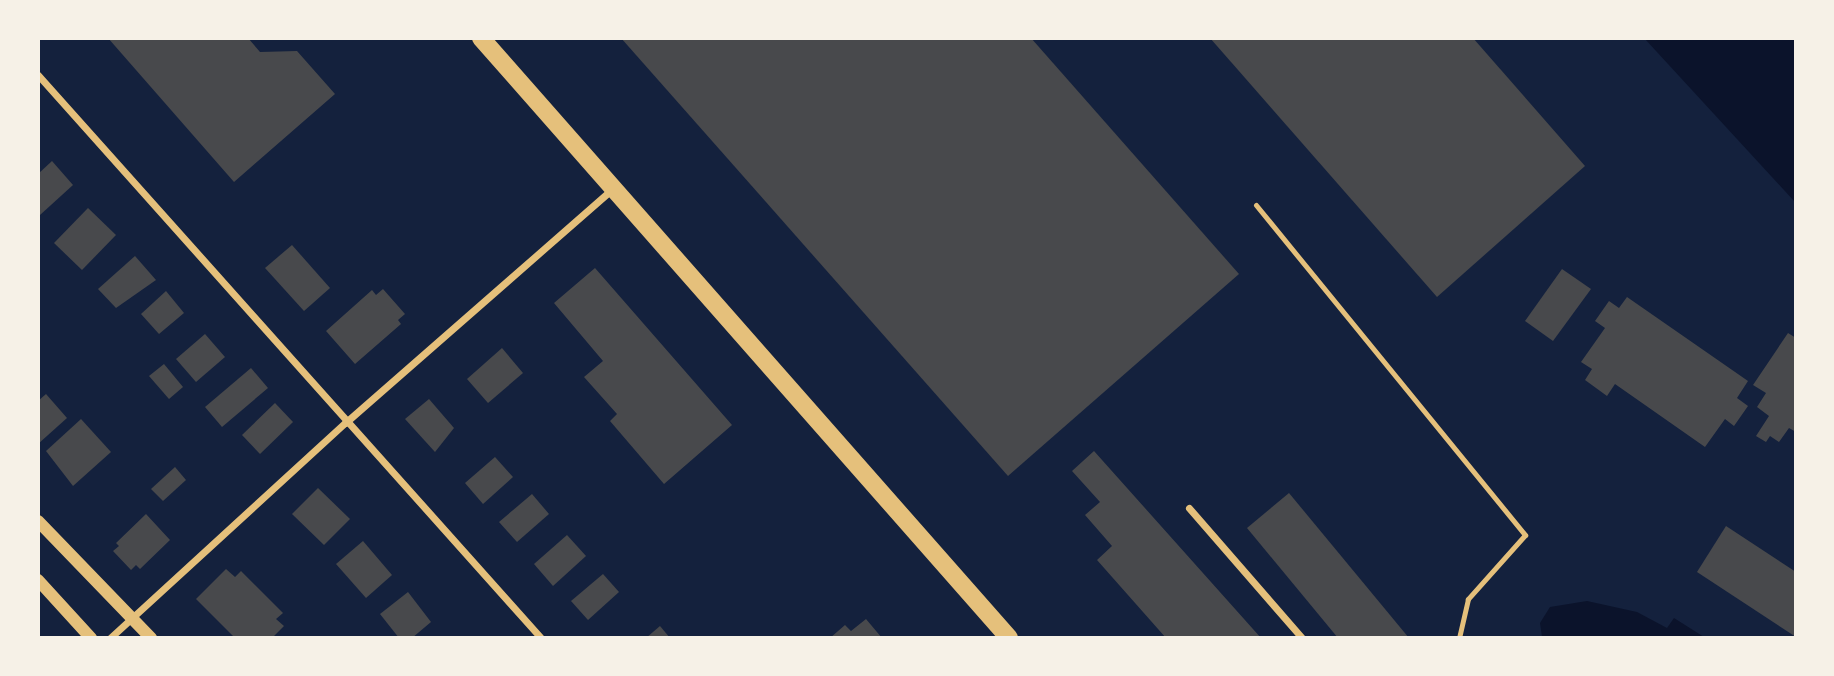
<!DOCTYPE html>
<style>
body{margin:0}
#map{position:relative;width:1834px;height:676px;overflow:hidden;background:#14213d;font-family:Jost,sans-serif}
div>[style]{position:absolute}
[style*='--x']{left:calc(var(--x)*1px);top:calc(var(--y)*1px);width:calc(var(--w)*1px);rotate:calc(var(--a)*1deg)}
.water>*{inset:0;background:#0b132b}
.building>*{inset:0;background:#48494c}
.service>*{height:5px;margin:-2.5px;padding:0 2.5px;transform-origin:2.5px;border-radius:2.5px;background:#e5c07b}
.minor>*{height:7px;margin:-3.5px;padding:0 3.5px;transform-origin:3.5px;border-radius:3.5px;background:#e5c07b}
.tertiary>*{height:12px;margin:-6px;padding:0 6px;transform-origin:6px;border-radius:6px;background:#e5c07b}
.primary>*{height:18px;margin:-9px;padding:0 9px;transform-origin:9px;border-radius:9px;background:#e5c07b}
span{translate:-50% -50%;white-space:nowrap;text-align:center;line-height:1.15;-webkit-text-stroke:5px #f6f1e7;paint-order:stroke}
.frame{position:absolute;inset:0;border:40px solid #f6f1e7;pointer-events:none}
</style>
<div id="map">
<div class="water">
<div style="clip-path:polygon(1645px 39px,1795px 39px,1795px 202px)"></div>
<div style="clip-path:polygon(1587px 601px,1637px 612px,1667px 628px,1674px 618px,1704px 637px,1542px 637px,1540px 623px,1550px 607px)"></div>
</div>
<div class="building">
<div style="clip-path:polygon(108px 38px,248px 38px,260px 52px,297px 51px,335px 94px,234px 182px)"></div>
<div style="clip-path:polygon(621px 38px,1031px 38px,1239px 274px,1008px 476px)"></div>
<div style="clip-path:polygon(1210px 38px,1473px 38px,1585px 166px,1437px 297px)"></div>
<div style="clip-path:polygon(52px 161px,73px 185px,40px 215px,38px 174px)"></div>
<div style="clip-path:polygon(88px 208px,116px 235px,82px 270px,54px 243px)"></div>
<div style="clip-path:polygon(292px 245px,330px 288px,304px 311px,265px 268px)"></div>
<div style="clip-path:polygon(135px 256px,156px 280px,116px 308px,98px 289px)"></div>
<div style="clip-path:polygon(595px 268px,732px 425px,664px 484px,610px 421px,617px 414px,584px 377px,603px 361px,554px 303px)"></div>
<div style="clip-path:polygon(1562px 269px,1591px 289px,1553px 341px,1525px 321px)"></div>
<div style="clip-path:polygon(383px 289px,405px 314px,398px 320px,401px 324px,355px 364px,326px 331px,372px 290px,376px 295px)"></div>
<div style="clip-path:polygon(166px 291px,184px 313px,159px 334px,141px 314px)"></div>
<div style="clip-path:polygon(1627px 297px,1748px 381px,1737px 398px,1748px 406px,1734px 426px,1725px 419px,1705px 447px,1615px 384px,1607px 396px,1585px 380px,1592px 369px,1581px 362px,1605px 328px,1595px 321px,1609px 301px,1619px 308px)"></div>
<div style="clip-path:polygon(1788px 333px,1796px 338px,1796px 432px,1789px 428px,1779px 442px,1770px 436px,1766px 442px,1756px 436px,1769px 416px,1757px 407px,1766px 393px,1753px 385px)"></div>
<div style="clip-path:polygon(205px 334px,225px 357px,196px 382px,176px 359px)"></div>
<div style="clip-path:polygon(502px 348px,523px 373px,488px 403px,467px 379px)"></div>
<div style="clip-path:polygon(164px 364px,183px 387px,169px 399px,149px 376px)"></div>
<div style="clip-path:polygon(251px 368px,268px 388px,222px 427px,205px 407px)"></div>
<div style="clip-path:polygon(46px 394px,67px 418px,38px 444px,38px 401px)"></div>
<div style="clip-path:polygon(429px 399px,454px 428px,435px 452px,405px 419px)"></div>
<div style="clip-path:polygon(275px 403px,293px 422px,260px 454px,242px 435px)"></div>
<div style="clip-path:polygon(81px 419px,111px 452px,73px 486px,46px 451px)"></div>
<div style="clip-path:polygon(1094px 451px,1261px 638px,1166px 638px,1097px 560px,1112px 546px,1085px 515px,1100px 502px,1072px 471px)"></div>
<div style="clip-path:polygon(495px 457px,513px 477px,483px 504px,465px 483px)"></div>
<div style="clip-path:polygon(175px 467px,186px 480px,163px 501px,151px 489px)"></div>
<div style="clip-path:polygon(318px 488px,350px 519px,324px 545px,292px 514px)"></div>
<div style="clip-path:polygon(1289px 493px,1409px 638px,1338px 638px,1247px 528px)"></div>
<div style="clip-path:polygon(532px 494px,549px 514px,517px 542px,499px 522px)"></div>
<div style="clip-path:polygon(146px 514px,170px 540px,140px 569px,136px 565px,131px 570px,113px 551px,119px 546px,116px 543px)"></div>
<div style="clip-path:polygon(1726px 526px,1796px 572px,1796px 637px,1697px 572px)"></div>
<div style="clip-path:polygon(567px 535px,586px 556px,553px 586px,534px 564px)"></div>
<div style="clip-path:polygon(363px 541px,392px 575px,366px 598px,336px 564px)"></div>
<div style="clip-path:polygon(226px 569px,235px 577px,241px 571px,283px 613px,276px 619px,284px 626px,272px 638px,235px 638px,196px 599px)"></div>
<div style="clip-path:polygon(603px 574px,619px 592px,588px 620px,571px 601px)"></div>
<div style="clip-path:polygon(408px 592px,431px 622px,412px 638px,399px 638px,380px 614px)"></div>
<div style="clip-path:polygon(866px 619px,882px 638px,830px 638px,845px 625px,851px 631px)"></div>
<div style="clip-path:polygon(660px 626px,670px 638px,646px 638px)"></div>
</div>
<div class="service">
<div style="--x:1256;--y:205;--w:426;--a:50.8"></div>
<div style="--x:1525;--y:535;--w:86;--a:131.7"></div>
<div style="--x:1468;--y:599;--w:40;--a:103"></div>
</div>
<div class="minor">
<div style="--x:38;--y:75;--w:755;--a:48.22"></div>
<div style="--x:1189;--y:508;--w:172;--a:49"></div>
<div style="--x:110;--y:638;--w:319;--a:-42.5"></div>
<div style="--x:345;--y:423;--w:356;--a:-41.2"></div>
</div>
<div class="tertiary">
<div style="--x:38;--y:521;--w:163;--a:46"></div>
<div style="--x:38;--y:580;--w:79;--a:47.6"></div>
</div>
<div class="primary">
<div style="--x:481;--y:38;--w:799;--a:48.65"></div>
</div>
<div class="frame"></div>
</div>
